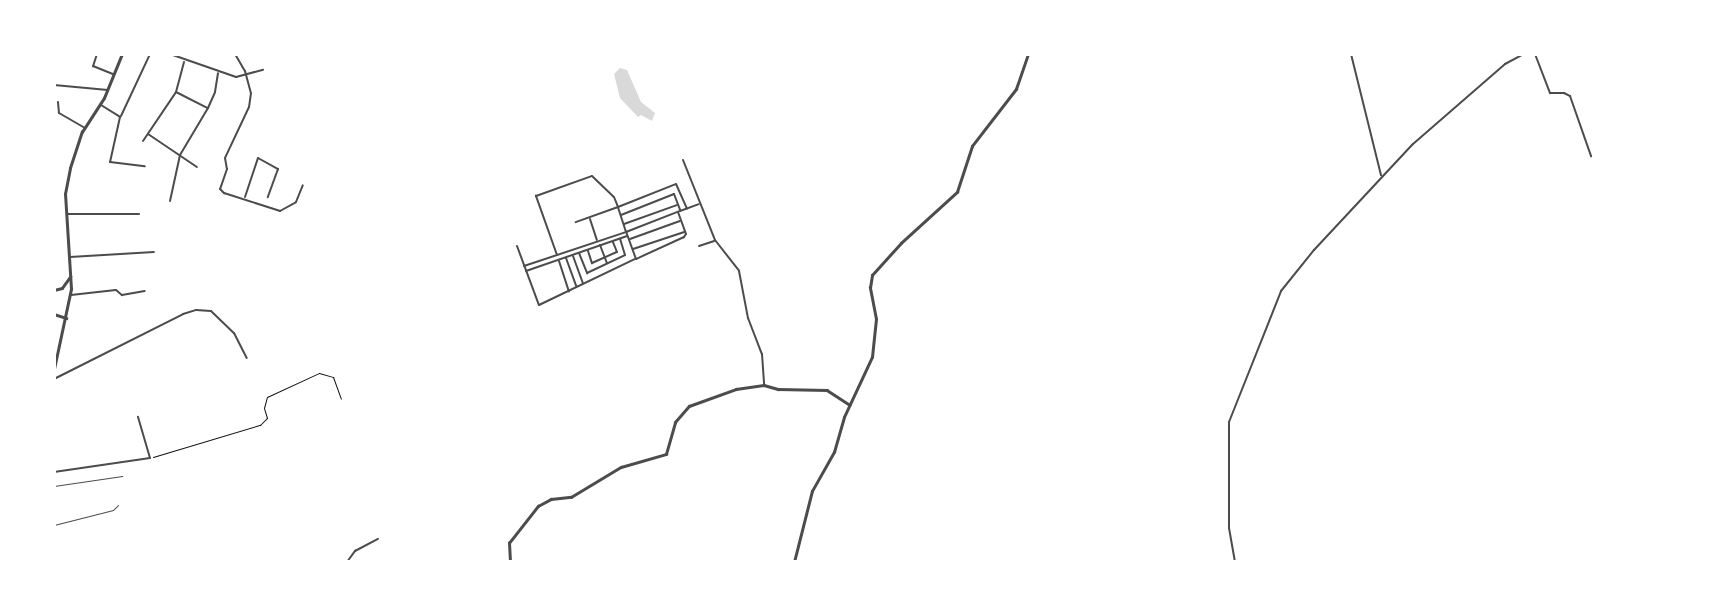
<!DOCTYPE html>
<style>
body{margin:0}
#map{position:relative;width:1723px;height:616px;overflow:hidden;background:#fff;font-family:Commissioner,sans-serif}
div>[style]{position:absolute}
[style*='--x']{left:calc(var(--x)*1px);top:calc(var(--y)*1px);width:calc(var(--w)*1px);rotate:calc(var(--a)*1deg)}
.water>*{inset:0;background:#d9d9d9}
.path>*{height:1px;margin:-0.5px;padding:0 0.5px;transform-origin:0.5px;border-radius:0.5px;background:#111}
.service>*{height:1px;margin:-0.5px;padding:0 0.5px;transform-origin:0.5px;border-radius:0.5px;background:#4c4c4c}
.pedestrian>*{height:2px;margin:-1px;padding:0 1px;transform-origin:1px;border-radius:1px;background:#4c4c4c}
.minor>*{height:2px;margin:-1px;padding:0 1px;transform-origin:1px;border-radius:1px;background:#4c4c4c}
.tertiary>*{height:2.5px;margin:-1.25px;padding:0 1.25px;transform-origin:1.25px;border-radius:1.25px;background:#4c4c4c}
span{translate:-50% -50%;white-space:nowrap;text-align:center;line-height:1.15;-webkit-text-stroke:6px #fff;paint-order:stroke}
.frame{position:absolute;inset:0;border:56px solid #fff;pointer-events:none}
</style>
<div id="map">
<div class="water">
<div style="clip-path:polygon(620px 68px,627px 70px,641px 102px,655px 113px,652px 121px,641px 115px,638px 117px,620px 98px,614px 74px)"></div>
</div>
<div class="path">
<div style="--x:153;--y:457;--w:112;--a:-16.7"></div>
<div style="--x:260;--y:425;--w:10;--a:-45"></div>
<div style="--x:267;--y:418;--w:10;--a:-107"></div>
<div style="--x:264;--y:408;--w:11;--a:-75"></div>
<div style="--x:267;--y:397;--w:57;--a:-24.8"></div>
<div style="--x:319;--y:373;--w:15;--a:16"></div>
<div style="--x:333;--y:377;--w:23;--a:70"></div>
</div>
<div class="service">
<div style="--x:54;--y:486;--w:69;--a:-8.4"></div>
<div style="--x:54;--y:525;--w:61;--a:-14.3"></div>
<div style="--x:113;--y:510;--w:7;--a:-45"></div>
</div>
<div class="pedestrian">
<div style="--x:678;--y:212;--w:23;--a:70"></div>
<div style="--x:686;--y:234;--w:4;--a:124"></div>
<div style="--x:684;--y:237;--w:53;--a:155.4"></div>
<div style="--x:636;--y:259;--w:29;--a:-110"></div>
<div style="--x:626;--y:232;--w:58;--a:-21.3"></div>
<div style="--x:680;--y:211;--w:20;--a:-20"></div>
<div style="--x:621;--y:215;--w:57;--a:-21.6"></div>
<div style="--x:674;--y:194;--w:17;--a:69"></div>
<div style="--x:590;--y:219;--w:22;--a:72"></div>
<div style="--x:624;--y:224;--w:56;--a:-19.7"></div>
<div style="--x:630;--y:239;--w:53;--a:-19.8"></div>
<div style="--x:600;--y:245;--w:19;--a:69"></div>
<div style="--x:517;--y:246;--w:63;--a:69.6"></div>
<div style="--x:539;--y:305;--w:106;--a:-25.6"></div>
<div style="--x:633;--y:249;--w:54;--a:-18.4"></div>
<div style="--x:588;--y:251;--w:13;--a:72"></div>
<div style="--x:592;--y:263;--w:27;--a:-24"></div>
<div style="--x:617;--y:252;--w:11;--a:-112"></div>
<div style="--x:579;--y:253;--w:22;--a:68"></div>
<div style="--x:587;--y:273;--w:42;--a:-25.3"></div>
<div style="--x:625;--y:255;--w:17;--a:-107"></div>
<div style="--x:557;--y:255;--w:63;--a:-109.6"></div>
<div style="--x:536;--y:196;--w:59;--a:-19.7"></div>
<div style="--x:592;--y:176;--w:30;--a:44"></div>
<div style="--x:614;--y:197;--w:11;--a:68"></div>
<div style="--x:618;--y:207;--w:45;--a:160.3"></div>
<div style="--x:573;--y:256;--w:29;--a:70"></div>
<div style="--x:566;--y:258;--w:30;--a:70"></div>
<div style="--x:559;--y:261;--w:32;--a:72"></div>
<div style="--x:524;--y:266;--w:108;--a:-18.4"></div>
<div style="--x:626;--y:232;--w:26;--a:-108"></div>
<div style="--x:618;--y:207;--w:62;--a:-21.6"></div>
<div style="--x:676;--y:184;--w:27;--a:66"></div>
<div style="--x:526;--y:271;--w:107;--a:-19.1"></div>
</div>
<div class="minor">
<div style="--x:97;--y:54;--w:13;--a:108"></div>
<div style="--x:93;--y:66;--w:22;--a:22"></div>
<div style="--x:170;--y:54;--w:70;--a:19.2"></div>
<div style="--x:236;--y:77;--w:28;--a:-15"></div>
<div style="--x:235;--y:54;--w:20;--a:60"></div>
<div style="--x:245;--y:71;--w:23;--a:75"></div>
<div style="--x:251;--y:93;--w:14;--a:98"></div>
<div style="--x:249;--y:107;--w:56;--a:115.2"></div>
<div style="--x:225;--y:158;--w:11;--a:80"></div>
<div style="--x:227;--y:169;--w:21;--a:109"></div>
<div style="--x:220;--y:189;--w:6;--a:45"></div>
<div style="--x:224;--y:193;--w:59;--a:17.8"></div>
<div style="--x:280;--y:211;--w:18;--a:-29"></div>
<div style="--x:296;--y:202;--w:18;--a:-68"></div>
<div style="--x:1351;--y:54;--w:125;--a:76.1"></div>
<div style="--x:1535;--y:54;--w:42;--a:69"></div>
<div style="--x:1550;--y:93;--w:14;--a:0"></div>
<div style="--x:1564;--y:93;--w:7;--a:27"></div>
<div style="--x:1570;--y:96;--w:64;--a:70.7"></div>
<div style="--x:54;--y:85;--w:54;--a:5.3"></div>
<div style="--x:176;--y:92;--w:35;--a:27"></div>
<div style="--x:58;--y:102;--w:11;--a:85"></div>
<div style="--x:59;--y:113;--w:30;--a:30"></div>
<div style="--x:101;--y:105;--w:22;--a:32"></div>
<div style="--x:120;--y:117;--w:46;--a:102.5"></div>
<div style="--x:110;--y:162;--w:35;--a:7"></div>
<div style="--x:121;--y:116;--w:68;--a:-64.9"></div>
<div style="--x:148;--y:134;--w:59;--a:34"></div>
<div style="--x:143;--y:141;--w:59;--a:-56"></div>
<div style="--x:176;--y:92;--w:31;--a:-75"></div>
<div style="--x:683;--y:160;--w:86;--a:68.2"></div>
<div style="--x:715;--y:240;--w:39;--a:52"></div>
<div style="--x:739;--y:271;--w:48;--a:79.2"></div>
<div style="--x:748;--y:318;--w:39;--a:69"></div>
<div style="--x:762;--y:354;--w:31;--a:86"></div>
<div style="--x:245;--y:197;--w:41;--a:-71.6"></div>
<div style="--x:258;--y:158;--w:23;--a:29"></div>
<div style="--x:278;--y:169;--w:30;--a:110"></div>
<div style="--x:170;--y:201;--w:47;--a:-77.7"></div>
<div style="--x:180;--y:155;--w:55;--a:-59.2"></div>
<div style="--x:208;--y:108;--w:17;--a:-66"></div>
<div style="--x:215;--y:92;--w:19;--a:-81"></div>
<div style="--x:68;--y:214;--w:71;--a:0"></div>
<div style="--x:699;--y:246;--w:16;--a:-18"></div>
<div style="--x:70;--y:257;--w:84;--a:-3.4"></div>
<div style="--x:71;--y:295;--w:45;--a:-6.3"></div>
<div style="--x:116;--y:290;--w:8;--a:40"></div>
<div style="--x:122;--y:295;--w:23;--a:-10"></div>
<div style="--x:54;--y:379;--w:144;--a:-26.7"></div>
<div style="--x:183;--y:314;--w:14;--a:-17"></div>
<div style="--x:196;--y:310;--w:15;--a:4"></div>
<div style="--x:211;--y:311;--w:32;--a:44"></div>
<div style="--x:234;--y:333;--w:28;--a:63"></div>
<div style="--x:54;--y:472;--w:97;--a:-8.3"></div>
<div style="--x:150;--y:458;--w:43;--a:-106.3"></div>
<div style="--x:347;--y:562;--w:14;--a:-54"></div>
<div style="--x:355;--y:551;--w:26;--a:-28"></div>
<div style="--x:1235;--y:562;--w:35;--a:-100"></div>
<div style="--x:1229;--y:528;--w:106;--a:-90"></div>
<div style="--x:1229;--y:422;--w:141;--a:-68.3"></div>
<div style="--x:1281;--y:291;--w:53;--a:-51.2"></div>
<div style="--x:1314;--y:250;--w:145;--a:-47"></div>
<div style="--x:1413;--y:144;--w:122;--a:-41"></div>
<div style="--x:1505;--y:64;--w:21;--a:-28"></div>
</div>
<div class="tertiary">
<div style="--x:54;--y:290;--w:8;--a:-14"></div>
<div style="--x:62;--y:288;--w:14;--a:-54"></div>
<div style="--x:54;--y:314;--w:13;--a:18"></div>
<div style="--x:54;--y:369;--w:82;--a:-78"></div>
<div style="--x:71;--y:289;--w:95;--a:-93.6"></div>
<div style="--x:65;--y:194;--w:26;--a:-79"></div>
<div style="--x:70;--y:168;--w:38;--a:-72"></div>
<div style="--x:82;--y:132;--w:40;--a:-57.1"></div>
<div style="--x:104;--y:98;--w:48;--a:-67.8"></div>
<div style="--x:510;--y:562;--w:19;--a:-93"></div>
<div style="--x:509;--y:543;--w:47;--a:-51.9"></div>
<div style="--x:538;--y:506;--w:15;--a:-28"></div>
<div style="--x:551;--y:499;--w:20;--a:-6"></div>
<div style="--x:571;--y:497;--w:58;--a:-31"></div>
<div style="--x:621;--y:467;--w:47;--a:-16.1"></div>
<div style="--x:666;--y:454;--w:33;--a:-74"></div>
<div style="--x:675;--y:422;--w:21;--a:-49"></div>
<div style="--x:689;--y:406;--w:50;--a:-19.9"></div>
<div style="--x:736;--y:389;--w:28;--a:-8"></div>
<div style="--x:764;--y:385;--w:15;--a:16"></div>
<div style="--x:778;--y:389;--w:49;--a:1.2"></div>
<div style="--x:827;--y:390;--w:27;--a:33"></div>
<div style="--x:794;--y:562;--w:73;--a:-75.8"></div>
<div style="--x:812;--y:491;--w:45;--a:-60.6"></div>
<div style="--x:834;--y:452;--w:36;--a:-74"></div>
<div style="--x:844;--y:417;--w:66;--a:-65"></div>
<div style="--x:872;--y:357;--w:38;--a:-84"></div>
<div style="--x:876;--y:319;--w:32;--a:-101"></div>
<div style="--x:870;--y:288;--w:13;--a:-81"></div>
<div style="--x:872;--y:275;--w:43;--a:-47.8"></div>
<div style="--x:901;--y:243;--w:76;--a:-42.3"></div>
<div style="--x:957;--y:192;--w:48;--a:-71.9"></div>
<div style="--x:972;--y:146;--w:72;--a:-52.3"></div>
<div style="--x:1016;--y:89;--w:37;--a:-71"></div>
</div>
<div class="frame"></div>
</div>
